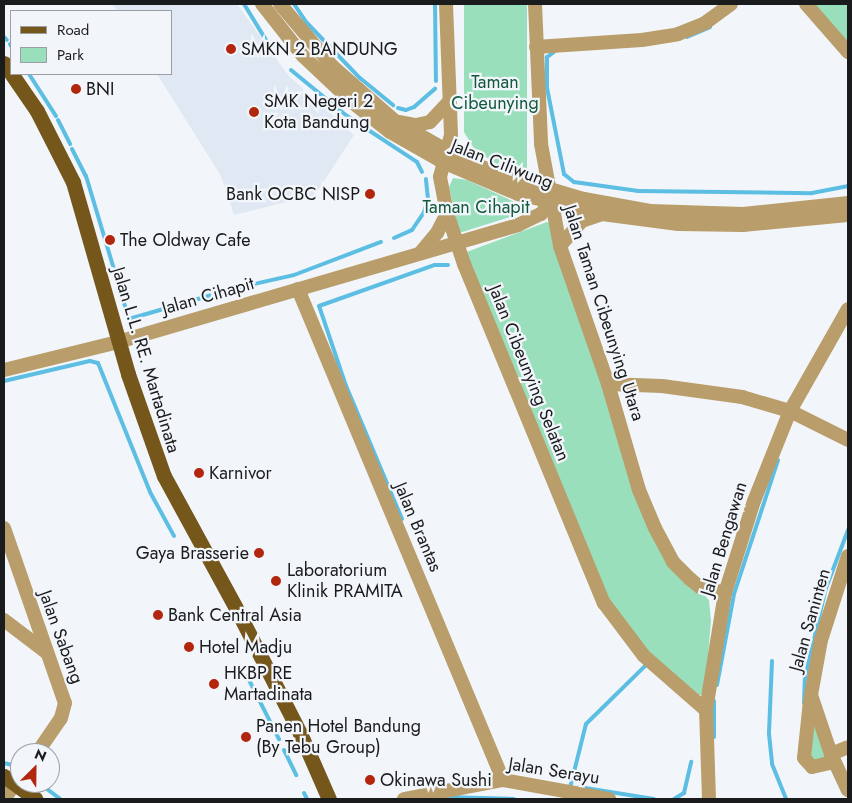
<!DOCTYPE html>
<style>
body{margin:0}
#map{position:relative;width:852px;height:803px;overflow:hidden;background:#f2f6fa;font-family:Jost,sans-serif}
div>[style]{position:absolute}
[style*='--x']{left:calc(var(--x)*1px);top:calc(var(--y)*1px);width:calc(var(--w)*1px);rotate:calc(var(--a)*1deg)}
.built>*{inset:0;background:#e0e9f3}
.green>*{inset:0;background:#99dfbc}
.stream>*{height:4px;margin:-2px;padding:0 2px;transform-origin:2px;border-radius:2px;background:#5cbee2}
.minor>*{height:14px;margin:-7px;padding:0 7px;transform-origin:7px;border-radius:7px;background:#b99d6b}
.major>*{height:15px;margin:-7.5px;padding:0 7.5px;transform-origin:7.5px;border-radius:7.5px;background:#75571c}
.dots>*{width:14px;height:14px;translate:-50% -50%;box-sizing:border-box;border:2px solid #f2f6fa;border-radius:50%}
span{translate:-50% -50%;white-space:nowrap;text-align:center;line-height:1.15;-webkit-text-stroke:4.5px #f2f6fa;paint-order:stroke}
.poi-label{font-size:18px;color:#1a1b1d}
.left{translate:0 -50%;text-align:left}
.right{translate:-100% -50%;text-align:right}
.park-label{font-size:18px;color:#13583d}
.street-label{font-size:18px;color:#1a1b1d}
.frame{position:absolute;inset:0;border:5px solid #1a1b1d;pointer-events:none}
.legend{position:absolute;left:10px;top:10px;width:162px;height:65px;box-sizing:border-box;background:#f2f6fa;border:1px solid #9c9ea2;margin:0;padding:6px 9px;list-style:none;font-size:15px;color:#1a1b1d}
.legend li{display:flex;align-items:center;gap:10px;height:25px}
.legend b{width:25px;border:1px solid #9c9ea2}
.north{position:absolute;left:10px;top:743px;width:50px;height:50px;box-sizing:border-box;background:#f2f6fa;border:1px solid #9c9ea2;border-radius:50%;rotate:23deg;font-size:14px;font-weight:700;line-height:20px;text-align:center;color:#1a1b1d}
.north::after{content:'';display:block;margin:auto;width:18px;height:22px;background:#b3260e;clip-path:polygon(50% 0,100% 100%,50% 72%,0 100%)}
</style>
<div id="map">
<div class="built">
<div style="clip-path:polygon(112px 4px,237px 4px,288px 75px,354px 135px,315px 195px,234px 215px,221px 176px,157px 74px,171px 74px,171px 11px,117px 11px)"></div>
</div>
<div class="green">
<div style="clip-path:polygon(464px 4px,527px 4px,527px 170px,497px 164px,475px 150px,464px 132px)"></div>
<div style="clip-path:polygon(810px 4px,848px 4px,848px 42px)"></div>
<div style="clip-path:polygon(453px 178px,467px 180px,532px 210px,459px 233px,449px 187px)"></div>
<div style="clip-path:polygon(547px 222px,554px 224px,665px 554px,709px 600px,711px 621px,705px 691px,701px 695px,693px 696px,649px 655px,609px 600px,464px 253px)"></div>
<div style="clip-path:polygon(812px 718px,830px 762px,811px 763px)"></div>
</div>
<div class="stream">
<div style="--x:244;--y:4;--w:42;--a:58.6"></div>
<div style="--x:294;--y:4;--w:23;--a:56"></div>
<div style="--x:307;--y:23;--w:76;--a:46.1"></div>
<div style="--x:360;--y:78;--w:43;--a:39.3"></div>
<div style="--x:435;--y:4;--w:77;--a:89.3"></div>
<div style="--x:4;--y:37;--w:4;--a:45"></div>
<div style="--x:687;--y:37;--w:25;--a:-23"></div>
<div style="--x:10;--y:44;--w:2;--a:63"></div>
<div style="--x:554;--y:52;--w:9;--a:144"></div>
<div style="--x:547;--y:57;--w:31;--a:90"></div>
<div style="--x:547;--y:88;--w:88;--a:78.8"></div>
<div style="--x:564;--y:174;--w:13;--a:39"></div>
<div style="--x:574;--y:182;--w:65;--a:8"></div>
<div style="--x:638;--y:191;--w:174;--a:0.7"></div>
<div style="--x:812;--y:193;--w:37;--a:-11"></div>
<div style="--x:291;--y:70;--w:72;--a:39.4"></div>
<div style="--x:347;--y:116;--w:84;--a:33.3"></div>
<div style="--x:417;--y:162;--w:11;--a:63"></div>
<div style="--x:29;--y:74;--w:50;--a:57.3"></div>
<div style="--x:398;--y:108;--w:8;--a:14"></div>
<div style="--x:406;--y:110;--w:9;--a:-21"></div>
<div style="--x:414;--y:107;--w:28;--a:-41"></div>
<div style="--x:58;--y:120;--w:27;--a:63"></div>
<div style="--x:72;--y:149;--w:30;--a:63"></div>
<div style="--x:86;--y:176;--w:149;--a:73.3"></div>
<div style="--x:129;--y:319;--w:111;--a:-16.2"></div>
<div style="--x:236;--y:288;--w:59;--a:-12.6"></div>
<div style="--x:294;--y:275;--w:93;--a:-20.8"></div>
<div style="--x:394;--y:238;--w:20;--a:-24"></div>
<div style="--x:412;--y:230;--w:22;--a:-56"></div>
<div style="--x:424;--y:212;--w:14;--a:-73"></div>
<div style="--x:428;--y:199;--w:20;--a:-96"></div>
<div style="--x:4;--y:381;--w:88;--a:-13.1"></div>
<div style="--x:90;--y:361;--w:8;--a:14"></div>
<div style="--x:98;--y:363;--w:139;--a:68"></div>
<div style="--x:150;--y:492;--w:50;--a:61.4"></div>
<div style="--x:402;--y:519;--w:144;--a:-112.8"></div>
<div style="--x:346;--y:386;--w:84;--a:-108.6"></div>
<div style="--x:319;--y:306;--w:123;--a:-19.5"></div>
<div style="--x:435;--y:265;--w:13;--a:0"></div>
<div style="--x:772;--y:661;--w:73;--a:92.4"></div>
<div style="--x:769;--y:734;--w:30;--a:84"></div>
<div style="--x:772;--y:764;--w:38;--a:68"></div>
<div style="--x:247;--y:676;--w:71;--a:63.1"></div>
<div style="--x:717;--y:685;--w:93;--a:-79.4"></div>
<div style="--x:734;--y:594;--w:141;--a:-71.8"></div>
<div style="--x:804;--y:703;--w:25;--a:-88"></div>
<div style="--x:805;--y:678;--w:92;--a:-76.9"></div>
<div style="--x:826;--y:588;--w:62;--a:-69.2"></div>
<div style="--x:714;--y:737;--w:36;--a:-90"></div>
<div style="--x:284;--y:750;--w:28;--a:64"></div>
<div style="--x:28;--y:753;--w:9;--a:-49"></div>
<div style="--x:4;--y:763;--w:12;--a:14"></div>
<div style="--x:16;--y:766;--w:6;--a:-45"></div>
<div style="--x:39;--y:783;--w:26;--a:37"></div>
<div style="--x:579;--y:787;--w:76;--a:9.1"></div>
<div style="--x:570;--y:788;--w:66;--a:-76"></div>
<div style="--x:586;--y:724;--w:84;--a:-44.5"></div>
<div style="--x:304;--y:793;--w:7;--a:63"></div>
<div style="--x:444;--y:797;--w:70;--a:1.6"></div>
<div style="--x:674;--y:799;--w:12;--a:-31"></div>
<div style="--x:684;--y:793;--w:32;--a:-77"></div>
</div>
<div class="minor">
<div style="--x:262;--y:4;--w:66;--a:51.7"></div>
<div style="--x:303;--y:56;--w:67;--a:43.2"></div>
<div style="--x:352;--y:102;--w:48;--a:38.3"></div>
<div style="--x:390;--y:132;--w:61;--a:29.5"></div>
<div style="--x:443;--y:162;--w:82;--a:23.1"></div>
<div style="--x:518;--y:194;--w:86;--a:13.4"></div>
<div style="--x:602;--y:214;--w:77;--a:7.5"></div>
<div style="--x:678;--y:224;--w:65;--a:0.9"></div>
<div style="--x:743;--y:225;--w:105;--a:-5.4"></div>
<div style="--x:280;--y:4;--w:81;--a:50"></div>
<div style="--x:332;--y:66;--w:84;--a:41.1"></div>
<div style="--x:395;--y:121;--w:73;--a:29.7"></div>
<div style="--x:458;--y:157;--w:44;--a:22.5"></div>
<div style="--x:499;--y:174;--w:89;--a:16.4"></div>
<div style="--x:584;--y:199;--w:67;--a:10.3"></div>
<div style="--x:650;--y:211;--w:93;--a:1.8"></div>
<div style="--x:743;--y:214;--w:106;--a:-6"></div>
<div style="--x:446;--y:4;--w:131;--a:87.8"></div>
<div style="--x:451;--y:135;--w:43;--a:104.7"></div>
<div style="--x:440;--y:177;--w:37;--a:79"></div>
<div style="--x:447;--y:213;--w:54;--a:71.6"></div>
<div style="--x:464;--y:264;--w:367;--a:67.6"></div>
<div style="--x:604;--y:603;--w:66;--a:53"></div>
<div style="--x:644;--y:656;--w:82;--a:41.1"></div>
<div style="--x:535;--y:4;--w:140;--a:87.5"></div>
<div style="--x:541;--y:144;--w:104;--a:79.4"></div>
<div style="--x:560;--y:246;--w:146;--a:70.8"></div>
<div style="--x:608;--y:384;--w:110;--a:73.7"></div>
<div style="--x:639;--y:490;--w:41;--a:67.2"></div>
<div style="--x:655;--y:528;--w:38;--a:62"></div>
<div style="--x:673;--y:562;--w:24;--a:45"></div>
<div style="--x:690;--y:579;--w:13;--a:39"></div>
<div style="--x:700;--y:587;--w:26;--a:13"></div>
<div style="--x:806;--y:4;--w:64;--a:48.8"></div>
<div style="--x:536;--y:47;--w:106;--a:-3.8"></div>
<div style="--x:642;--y:40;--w:36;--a:-9"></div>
<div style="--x:678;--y:34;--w:29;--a:-22"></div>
<div style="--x:705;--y:23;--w:32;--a:-36"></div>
<div style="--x:400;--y:122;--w:16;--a:11"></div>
<div style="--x:416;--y:125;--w:14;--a:-12"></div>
<div style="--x:430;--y:122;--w:26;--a:-47"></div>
<div style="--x:560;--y:246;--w:33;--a:-49"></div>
<div style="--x:582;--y:221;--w:21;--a:-19"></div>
<div style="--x:421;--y:252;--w:25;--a:-50"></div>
<div style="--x:437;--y:233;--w:22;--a:-63"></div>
<div style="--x:298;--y:289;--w:532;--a:67.34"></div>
<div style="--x:4;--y:370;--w:117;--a:-13.8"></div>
<div style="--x:118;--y:342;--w:417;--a:-16.3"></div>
<div style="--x:518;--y:225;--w:25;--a:-26"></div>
<div style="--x:541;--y:214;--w:14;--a:-51"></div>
<div style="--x:608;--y:384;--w:54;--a:2.1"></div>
<div style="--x:662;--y:386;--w:81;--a:7.8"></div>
<div style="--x:742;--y:397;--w:50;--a:16.3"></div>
<div style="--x:790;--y:411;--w:65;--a:26.6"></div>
<div style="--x:4;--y:528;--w:185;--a:70.8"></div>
<div style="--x:65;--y:703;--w:16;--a:105"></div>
<div style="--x:61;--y:718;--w:42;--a:124.4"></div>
<div style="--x:848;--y:556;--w:88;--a:107.8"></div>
<div style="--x:821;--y:640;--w:56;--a:100.3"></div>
<div style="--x:811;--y:695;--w:62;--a:71.3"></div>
<div style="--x:831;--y:754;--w:40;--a:65"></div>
<div style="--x:4;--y:620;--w:53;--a:37.3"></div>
<div style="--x:810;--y:701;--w:57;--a:96"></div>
<div style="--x:804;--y:758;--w:12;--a:48"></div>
<div style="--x:812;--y:767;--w:23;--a:-13"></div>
<div style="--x:831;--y:754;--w:18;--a:-22"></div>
<div style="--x:4;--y:799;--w:27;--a:-54"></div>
<div style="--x:404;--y:799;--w:101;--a:-10.9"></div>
<div style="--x:503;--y:780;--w:108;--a:10.2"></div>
<div style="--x:709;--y:799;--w:89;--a:-91.9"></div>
<div style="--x:706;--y:710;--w:119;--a:-80.8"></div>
<div style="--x:725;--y:593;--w:96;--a:-72.5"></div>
<div style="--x:754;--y:501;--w:97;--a:-68.2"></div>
<div style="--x:790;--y:411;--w:117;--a:-60.4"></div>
</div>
<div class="major">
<div style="--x:4;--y:63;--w:58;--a:55.5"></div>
<div style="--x:37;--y:111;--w:80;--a:63.1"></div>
<div style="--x:73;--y:182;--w:200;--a:74"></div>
<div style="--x:128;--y:374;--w:108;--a:70.6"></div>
<div style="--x:164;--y:476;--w:155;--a:61.4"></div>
<div style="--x:238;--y:612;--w:136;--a:62.9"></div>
<div style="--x:300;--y:733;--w:72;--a:66.3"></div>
<div style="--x:4;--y:776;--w:39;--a:36"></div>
</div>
<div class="dots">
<div style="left:231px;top:49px;background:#b3260e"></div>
<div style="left:76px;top:89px;background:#b3260e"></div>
<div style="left:254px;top:112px;background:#b3260e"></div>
<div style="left:370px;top:194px;background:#b3260e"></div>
<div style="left:110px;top:240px;background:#b3260e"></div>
<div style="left:199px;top:473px;background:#b3260e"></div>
<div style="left:259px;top:553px;background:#b3260e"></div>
<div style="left:276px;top:581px;background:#b3260e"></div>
<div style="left:158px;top:615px;background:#b3260e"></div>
<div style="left:189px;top:647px;background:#b3260e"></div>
<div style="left:214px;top:684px;background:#b3260e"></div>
<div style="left:246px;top:737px;background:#b3260e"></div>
<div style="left:370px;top:780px;background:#b3260e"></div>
</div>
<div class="poi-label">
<span class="left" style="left:241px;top:49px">SMKN 2 BANDUNG</span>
<span class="left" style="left:86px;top:89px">BNI</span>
<span class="left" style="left:264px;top:112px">SMK Negeri 2<br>Kota Bandung</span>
<span class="right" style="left:360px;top:194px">Bank OCBC NISP</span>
<span class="left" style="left:120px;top:240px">The Oldway Cafe</span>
<span class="left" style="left:209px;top:473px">Karnivor</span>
<span class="right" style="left:249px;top:553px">Gaya Brasserie</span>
<span class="left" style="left:287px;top:581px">Laboratorium<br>Klinik PRAMITA</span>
<span class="left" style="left:168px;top:615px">Bank Central Asia</span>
<span class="left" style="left:199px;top:647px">Hotel Madju</span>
<span class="left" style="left:224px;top:684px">HKBP RE<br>Martadinata</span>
<span class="left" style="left:256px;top:737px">Panen Hotel Bandung<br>(By Tebu Group)</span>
<span class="left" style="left:380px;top:780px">Okinawa Sushi</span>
</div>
<div class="park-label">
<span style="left:495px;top:93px">Taman<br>Cibeunying</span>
<span style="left:476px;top:207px">Taman Cihapit</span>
</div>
<div class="street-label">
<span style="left:502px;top:164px;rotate:21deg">Jalan Ciliwung</span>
<span style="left:208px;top:296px;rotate:-16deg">Jalan Cihapit</span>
<span style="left:604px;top:313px;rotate:72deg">Jalan Taman Cibeunying Utara</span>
<span style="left:146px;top:360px;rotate:73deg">Jalan L.L. RE. Martadinata</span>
<span style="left:529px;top:373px;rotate:68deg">Jalan Cibeunying Selatan</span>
<span style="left:418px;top:527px;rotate:67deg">Jalan Brantas</span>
<span style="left:724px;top:539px;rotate:-73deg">Jalan Bengawan</span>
<span style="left:810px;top:620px;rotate:-74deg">Jalan Saninten</span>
<span style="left:61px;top:637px;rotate:70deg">Jalan Sabang</span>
<span style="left:554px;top:771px;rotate:9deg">Jalan Serayu</span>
</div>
<div class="frame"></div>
<ul class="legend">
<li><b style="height:6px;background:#75571c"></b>Road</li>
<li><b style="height:14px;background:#99dfbc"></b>Park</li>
</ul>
<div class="north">N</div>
</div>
